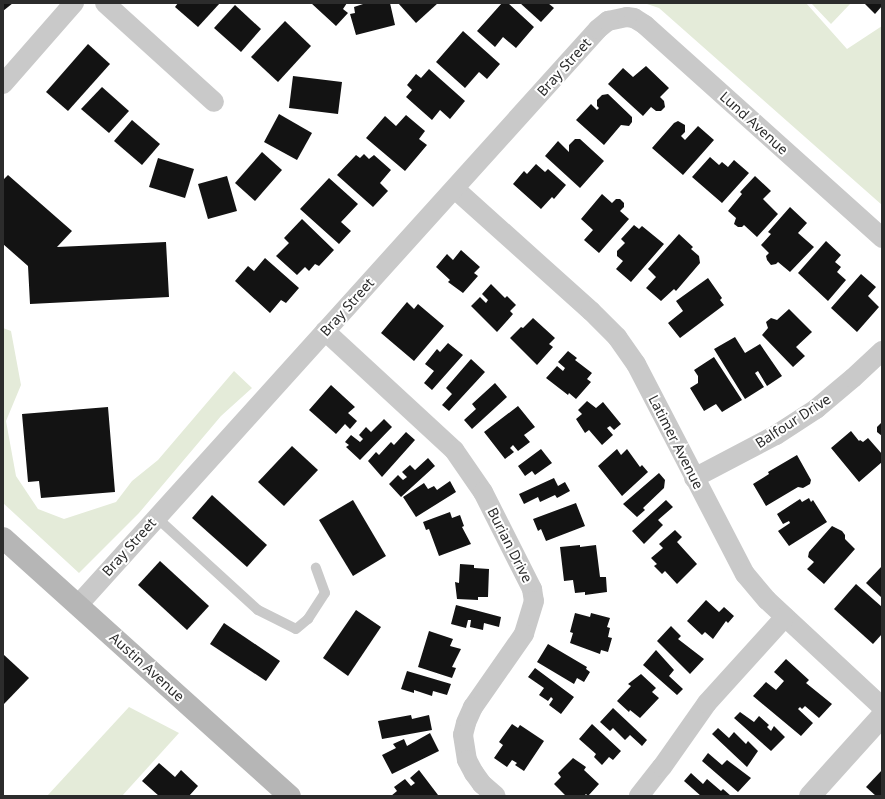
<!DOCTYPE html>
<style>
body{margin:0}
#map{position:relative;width:885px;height:799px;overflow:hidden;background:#fff;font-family:"Noto Sans",sans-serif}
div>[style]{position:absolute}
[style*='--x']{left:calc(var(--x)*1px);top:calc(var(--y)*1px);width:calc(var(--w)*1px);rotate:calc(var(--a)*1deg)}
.green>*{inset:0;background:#e4ebd9}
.building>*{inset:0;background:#131313}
.service>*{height:10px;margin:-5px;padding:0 5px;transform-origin:5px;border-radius:5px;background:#c9c9c9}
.minor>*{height:20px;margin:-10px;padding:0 10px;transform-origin:10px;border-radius:10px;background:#c9c9c9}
.tertiary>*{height:22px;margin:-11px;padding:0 11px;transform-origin:11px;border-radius:11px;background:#c9c9c9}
.secondary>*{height:22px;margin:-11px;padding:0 11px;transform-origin:11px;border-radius:11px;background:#b6b6b6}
span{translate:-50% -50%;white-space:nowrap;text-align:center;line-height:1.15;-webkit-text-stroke:4px #fff;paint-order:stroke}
.street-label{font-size:14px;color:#2c2c2c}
.frame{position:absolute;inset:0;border:4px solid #2c2c2c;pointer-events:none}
</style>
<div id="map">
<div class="green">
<div style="clip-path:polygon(644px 3px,806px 3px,847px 49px,882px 26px,882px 205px,659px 8px)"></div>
<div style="clip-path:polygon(811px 3px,851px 3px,831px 24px)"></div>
<div style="clip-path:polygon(3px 328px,11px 331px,21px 385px,6px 421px,16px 476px,38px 509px,64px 519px,116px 502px,132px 481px,158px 460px,234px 371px,252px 388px,221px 416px,139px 513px,79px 573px,3px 503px)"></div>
<div style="clip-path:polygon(129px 707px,179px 733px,122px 796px,47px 796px)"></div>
</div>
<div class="building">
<div style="clip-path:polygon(3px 3px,13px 3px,3px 11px)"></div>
<div style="clip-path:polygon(178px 3px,220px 3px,198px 27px,175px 7px)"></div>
<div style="clip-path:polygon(311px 3px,347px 3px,343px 9px,348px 13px,336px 26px)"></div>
<div style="clip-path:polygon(363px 3px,390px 3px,395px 25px,356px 35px,350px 14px,355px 13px,354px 7px,363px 4px)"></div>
<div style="clip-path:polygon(398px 3px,438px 3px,416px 23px)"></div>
<div style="clip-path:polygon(502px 3px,508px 3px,534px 27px,516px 48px,503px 37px,495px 47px,477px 31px)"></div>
<div style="clip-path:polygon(520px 3px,548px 3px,554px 8px,541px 22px)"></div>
<div style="clip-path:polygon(864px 3px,882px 3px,882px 6px,875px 14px)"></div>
<div style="clip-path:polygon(235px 5px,261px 29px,241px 52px,214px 28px)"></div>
<div style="clip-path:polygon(285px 21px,311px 46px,278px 82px,251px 57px)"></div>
<div style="clip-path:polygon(463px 31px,500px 64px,487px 79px,479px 72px,465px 88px,436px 62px)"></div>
<div style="clip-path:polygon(88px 44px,110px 64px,68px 111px,46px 92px)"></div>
<div style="clip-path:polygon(646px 66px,669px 88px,660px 97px,664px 101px,665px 107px,661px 111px,656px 111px,651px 107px,643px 116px,608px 84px,623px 68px,633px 77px)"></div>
<div style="clip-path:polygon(429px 69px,465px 101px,450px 119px,440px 110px,432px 120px,406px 97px,412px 90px,407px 85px,416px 74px,421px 78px)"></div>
<div style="clip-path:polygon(293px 76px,342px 82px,338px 114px,289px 108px)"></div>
<div style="clip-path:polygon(102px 87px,129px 111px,109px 133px,81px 109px)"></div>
<div style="clip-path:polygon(608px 94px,632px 117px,632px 122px,629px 126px,621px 125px,604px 145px,576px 120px,591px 104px,597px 110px,599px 108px,597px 106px,597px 100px,602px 95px)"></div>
<div style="clip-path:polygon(279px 114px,312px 133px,297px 160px,264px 142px)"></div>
<div style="clip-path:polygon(406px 115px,425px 131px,419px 139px,427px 145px,405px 171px,366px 138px,385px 116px,396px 126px)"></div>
<div style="clip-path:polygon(132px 120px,160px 144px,142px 165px,114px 141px)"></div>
<div style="clip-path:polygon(678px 121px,685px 125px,685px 132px,681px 136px,685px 140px,698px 126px,714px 140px,683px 175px,652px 148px,674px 123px)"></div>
<div style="clip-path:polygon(575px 139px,580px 139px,604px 161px,580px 188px,545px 156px,558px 141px,569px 152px,569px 145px)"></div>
<div style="clip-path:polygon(262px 152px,282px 170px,255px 201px,235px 183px)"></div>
<div style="clip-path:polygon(364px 154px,369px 159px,374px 155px,391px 170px,380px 183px,388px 191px,373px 207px,337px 175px,356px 155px,360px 158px)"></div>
<div style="clip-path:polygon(710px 157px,719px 165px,722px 162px,728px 167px,734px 160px,749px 173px,722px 203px,692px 177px)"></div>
<div style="clip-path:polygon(158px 158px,194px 169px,185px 198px,149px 187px)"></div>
<div style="clip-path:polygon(536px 164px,545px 172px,548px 169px,566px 185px,554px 199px,552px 197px,541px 209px,513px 184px,524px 171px,527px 174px)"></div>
<div style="clip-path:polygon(8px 175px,72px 231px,57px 247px,166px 242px,169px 297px,30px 304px,28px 266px,3px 244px,3px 180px)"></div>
<div style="clip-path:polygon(227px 176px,237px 211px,208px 219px,198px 184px)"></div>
<div style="clip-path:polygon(755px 176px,771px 191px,763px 199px,778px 214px,757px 237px,744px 225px,742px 227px,738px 227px,734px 224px,736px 218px,728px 211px,742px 194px,740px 192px)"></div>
<div style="clip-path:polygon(329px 178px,358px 204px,341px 222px,351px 231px,339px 244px,300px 209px)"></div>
<div style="clip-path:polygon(602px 194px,612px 203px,616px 199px,620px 199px,624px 203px,624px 207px,620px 211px,629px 219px,599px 253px,584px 240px,593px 230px,581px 219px)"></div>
<div style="clip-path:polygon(790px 207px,807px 223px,798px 233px,814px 247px,790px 272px,778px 262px,776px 264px,771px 265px,767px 260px,766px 256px,769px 253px,761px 245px,771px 234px,768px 232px)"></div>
<div style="clip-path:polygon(302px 219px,334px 250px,319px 266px,315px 264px,309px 271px,305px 267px,297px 275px,276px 256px,289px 243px,284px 238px)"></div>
<div style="clip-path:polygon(634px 225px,639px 229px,642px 226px,664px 244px,631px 282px,616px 269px,623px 261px,617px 256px,617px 251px,625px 243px,621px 239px)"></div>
<div style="clip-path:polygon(679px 234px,693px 247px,691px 249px,699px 256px,700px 263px,676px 291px,674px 289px,661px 301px,646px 288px,656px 277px,648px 269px)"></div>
<div style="clip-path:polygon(826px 241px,841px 255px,835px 262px,841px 267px,837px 272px,846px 280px,828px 301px,798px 273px)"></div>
<div style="clip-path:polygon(461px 250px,480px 267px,474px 273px,478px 276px,463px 293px,448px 282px,450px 280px,436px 267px,447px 254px,453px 260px)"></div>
<div style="clip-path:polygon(265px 258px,299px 288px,286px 303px,281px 300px,270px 313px,235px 281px,248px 266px,254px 271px)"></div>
<div style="clip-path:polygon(861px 274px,876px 287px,868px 296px,879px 307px,857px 332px,831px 308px)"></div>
<div style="clip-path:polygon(708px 278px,722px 298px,720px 300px,724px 305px,680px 338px,668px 323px,683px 311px,676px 301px)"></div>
<div style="clip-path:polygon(491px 284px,505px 298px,507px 296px,516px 305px,510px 311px,513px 314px,497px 332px,471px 306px,480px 297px,486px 303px,488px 300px,482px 294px)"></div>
<div style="clip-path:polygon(407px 302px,414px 309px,418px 304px,444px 326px,414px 361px,381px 333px)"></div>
<div style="clip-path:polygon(789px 309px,812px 332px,796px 347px,805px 356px,793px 367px,762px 335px,768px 328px,766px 322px,771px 318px,777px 320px)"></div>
<div style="clip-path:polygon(533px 318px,555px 338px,549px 344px,553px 347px,537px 365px,510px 338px,521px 327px,523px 328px)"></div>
<div style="clip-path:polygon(735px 337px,745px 353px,760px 344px,782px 376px,767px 386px,758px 371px,755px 373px,764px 387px,745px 399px,714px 349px)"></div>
<div style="clip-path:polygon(448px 343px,463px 355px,432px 390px,424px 383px,434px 371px,425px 364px,437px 349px,440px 352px)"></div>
<div style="clip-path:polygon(568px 351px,577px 358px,575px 360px,592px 373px,587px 379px,591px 382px,576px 399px,569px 393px,568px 395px,546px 378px,557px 366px,563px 371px,565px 368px,558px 362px)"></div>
<div style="clip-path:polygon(714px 357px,742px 400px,722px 412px,716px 404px,704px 411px,690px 388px,698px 383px,698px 376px,694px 370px)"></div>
<div style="clip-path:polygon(471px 359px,485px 372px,449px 411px,442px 405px,452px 394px,446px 388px)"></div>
<div style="clip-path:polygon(495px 383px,507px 397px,472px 429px,464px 420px,476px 409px,472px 404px)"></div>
<div style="clip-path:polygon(331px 385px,355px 407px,348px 413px,357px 421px,350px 429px,345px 424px,336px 434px,309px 410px)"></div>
<div style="clip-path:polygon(587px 401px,596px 408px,603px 402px,621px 424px,614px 430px,610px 426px,607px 428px,613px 435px,602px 445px,589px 430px,585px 433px,576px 419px,582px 414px,578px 410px)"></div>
<div style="clip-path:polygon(518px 406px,535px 427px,524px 435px,530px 442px,518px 451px,513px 445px,510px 448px,514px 452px,505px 459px,484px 432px)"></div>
<div style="clip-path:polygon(108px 407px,115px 492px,41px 498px,39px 481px,28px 482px,22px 414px)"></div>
<div style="clip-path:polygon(384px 419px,392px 427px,360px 460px,346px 447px,349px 445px,345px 442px,351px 435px,360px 442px,363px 439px,359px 435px,366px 427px,371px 432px)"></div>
<div style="clip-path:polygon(882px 422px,882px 436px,877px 432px,877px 427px)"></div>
<div style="clip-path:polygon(851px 431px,859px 441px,860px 440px,863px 442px,868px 438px,882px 454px,882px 462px,859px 482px,831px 448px)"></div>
<div style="clip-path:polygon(406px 432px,415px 440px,382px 477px,368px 461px,376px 452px,379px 455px,391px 442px,394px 445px)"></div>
<div style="clip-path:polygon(292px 446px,318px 470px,284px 506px,258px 482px)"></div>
<div style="clip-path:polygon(541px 449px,552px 463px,535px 475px,532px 471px,525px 476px,518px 466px)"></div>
<div style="clip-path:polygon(617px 449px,621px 455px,627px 449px,640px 467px,642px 465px,648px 472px,622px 496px,598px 466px)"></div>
<div style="clip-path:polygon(797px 455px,811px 480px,810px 484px,803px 488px,798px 487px,766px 506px,753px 484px,769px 474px,768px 472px)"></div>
<div style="clip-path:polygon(428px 458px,435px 466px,401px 497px,389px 484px,398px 475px,403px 480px,407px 477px,402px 472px,410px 465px,415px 470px)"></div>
<div style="clip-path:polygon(659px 473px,665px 480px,664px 488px,643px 508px,645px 510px,637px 517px,623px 504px)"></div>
<div style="clip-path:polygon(554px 478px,558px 486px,565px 482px,570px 491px,557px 498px,555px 495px,540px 502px,538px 497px,524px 504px,519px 494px)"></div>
<div style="clip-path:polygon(450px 481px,456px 492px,416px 517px,403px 497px,424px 483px,428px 489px,434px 486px,437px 490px)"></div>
<div style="clip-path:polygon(212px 495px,267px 545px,247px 567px,192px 518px)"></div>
<div style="clip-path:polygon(809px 498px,811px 502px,813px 500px,827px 522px,789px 546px,778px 531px,790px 523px,789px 521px,783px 524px,777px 514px,800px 499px,802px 502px)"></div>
<div style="clip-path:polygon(353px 500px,386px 556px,353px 576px,319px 520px)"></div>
<div style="clip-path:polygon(666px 500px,673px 507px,658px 520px,663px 525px,644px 544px,632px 531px)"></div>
<div style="clip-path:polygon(576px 503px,585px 526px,546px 541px,541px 529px,538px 531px,533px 519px)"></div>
<div style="clip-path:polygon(450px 512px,452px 518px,460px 515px,464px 526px,462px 527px,471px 544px,439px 556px,429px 529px,426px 530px,423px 522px)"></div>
<div style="clip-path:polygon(832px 526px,842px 531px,845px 535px,845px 539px,855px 549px,824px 584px,807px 569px,814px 562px,808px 557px,809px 552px)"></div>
<div style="clip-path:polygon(675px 530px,682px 537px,677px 542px,697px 564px,677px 584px,665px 571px,662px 574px,654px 566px,657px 564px,651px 558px,663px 548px,659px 544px)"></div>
<div style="clip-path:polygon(580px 545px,580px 547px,596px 545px,600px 577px,606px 577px,607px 592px,585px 595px,585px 592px,575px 593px,573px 580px,564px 581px,560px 547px)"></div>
<div style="clip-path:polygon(160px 561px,209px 606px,187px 630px,138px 585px)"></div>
<div style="clip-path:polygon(460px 564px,474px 565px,474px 568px,489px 569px,488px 597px,478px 597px,478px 600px,457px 599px,455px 582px,459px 583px)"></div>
<div style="clip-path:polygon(882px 566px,882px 598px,866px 583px)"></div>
<div style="clip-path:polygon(856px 584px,882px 607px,882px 634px,873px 644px,834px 609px)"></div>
<div style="clip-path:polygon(706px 600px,719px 612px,724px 607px,734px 616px,728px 623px,726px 621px,713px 639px,705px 632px,702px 635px,687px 621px)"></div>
<div style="clip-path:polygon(456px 605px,501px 617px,499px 627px,484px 623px,483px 630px,470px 627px,471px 620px,468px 620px,466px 628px,451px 624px)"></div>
<div style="clip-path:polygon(356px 610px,381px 627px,348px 676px,323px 658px)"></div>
<div style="clip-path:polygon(575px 613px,590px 617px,591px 613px,610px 618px,607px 627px,610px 628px,608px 637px,612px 638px,608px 652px,601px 650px,600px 654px,570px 643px,573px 633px,570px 632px)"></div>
<div style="clip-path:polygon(224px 623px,280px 661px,266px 681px,210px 644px)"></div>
<div style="clip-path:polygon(671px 626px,681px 636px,678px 639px,704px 659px,690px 674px,657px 641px)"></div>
<div style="clip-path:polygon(429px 631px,453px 639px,450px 646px,461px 649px,452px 667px,456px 668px,452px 678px,418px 667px)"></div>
<div style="clip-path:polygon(548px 644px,587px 667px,586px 669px,590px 672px,584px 682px,577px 678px,574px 684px,537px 662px)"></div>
<div style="clip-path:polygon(656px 650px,674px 670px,669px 676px,683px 689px,677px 695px,643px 665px)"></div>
<div style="clip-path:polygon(3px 654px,29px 678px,3px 705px)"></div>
<div style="clip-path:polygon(786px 659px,809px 680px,806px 683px,832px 704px,819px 718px,805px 706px,802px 709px,800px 707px,798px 709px,813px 723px,801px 736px,753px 696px,766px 682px,776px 690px,784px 681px,774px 672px)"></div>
<div style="clip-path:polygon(535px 668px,574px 697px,561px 714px,549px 705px,553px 699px,551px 697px,548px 701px,539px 695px,544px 688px,528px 677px)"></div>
<div style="clip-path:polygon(407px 671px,451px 684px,447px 695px,433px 691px,432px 696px,414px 690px,414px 693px,401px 689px)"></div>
<div style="clip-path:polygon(641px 674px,656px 688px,652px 692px,659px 698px,640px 718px,630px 710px,629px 712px,617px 701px,631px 686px,628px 684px)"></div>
<div style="clip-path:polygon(613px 708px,647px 740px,642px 746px,630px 735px,625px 740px,613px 728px,610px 731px,600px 722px)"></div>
<div style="clip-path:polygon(740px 712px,754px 722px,759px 716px,769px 725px,767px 727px,771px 731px,774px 726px,785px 737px,771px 751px,734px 718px)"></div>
<div style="clip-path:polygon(411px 715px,412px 719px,429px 715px,432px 730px,382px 739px,378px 721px)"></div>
<div style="clip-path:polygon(512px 724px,518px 728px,520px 725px,544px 741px,524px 771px,515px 765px,517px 763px,512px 760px,507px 767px,494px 758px,503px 745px,499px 742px)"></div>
<div style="clip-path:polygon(592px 724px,621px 751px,613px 760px,609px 757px,602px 765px,594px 757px,596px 754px,579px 739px)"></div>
<div style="clip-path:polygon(718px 728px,729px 738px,734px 732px,746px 744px,748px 741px,758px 751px,747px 767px,712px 734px)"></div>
<div style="clip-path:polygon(430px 733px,439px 751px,392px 774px,382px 755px,396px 748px,393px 744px,404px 739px,407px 746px)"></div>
<div style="clip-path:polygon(708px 753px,722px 765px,727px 760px,751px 778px,738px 792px,702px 761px)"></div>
<div style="clip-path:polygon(573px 758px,586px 767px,584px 770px,599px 784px,588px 796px,586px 794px,584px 796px,566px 796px,554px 784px,561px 777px,558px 773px)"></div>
<div style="clip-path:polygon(159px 763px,175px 777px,181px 770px,198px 786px,189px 796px,159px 796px,142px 781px)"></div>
<div style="clip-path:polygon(419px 770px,438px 795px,391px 796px,397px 791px,394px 787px,405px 779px,411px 786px,415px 783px,410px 778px)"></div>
<div style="clip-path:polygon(882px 770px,882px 796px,876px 796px,866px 787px)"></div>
<div style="clip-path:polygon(691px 773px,703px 784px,707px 779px,721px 791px,723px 789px,731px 796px,701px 796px,684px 781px)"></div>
</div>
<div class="service">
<div style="--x:156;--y:517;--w:138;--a:42.4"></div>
<div style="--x:258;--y:610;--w:42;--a:26.6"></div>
<div style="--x:296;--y:629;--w:16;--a:-40"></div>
<div style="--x:308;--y:619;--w:31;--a:-57"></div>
<div style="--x:325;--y:593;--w:27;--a:-110"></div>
</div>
<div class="minor">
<div style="--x:105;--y:3;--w:147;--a:42.2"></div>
<div style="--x:3;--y:84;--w:108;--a:-48.8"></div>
<div style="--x:455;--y:189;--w:183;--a:41.9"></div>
<div style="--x:591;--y:311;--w:37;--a:45"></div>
<div style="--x:617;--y:337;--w:33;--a:55"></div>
<div style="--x:636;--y:364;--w:237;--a:62.6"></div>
<div style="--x:745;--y:574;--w:34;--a:50"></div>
<div style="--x:767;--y:600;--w:157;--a:42.9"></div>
<div style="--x:325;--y:331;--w:176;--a:42.7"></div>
<div style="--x:454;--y:450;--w:51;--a:55.4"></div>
<div style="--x:483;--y:492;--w:109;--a:63.2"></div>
<div style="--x:532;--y:589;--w:12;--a:81"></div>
<div style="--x:534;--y:601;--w:34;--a:107"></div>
<div style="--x:524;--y:634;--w:89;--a:124.9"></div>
<div style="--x:473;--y:707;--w:17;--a:114"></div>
<div style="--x:466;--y:723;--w:12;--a:104"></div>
<div style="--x:463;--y:735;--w:25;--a:81"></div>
<div style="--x:467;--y:760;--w:15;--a:62"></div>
<div style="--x:474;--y:773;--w:14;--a:54"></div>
<div style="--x:482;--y:784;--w:18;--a:41"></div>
<div style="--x:694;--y:478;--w:93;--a:-27.7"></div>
<div style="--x:776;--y:435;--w:48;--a:-33"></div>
<div style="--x:816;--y:409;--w:48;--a:-40"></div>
<div style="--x:853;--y:378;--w:40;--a:-43"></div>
<div style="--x:78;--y:605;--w:776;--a:-47.92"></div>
<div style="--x:598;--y:29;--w:13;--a:-39"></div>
<div style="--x:608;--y:21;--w:19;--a:-12"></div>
<div style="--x:627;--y:17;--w:7;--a:8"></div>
<div style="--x:634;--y:18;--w:13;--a:32"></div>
<div style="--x:645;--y:25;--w:319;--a:41.9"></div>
<div style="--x:639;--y:796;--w:37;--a:-52"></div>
<div style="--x:662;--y:767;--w:78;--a:-54.9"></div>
<div style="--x:707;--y:703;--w:116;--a:-47.8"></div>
</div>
<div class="tertiary">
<div style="--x:810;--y:796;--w:108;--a:-48"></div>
</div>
<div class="secondary">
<div style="--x:3;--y:538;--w:386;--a:42"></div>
</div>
<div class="street-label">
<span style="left:564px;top:67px;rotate:-48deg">Bray Street</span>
<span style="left:754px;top:123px;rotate:42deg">Lund Avenue</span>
<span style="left:347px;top:307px;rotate:-48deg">Bray Street</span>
<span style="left:793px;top:421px;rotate:-33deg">Balfour Drive</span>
<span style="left:676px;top:442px;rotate:63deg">Latimer Avenue</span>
<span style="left:510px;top:545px;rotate:63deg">Burian Drive</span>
<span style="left:129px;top:547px;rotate:-48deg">Bray Street</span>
<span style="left:147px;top:667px;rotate:42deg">Austin Avenue</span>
</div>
<div class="frame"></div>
</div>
